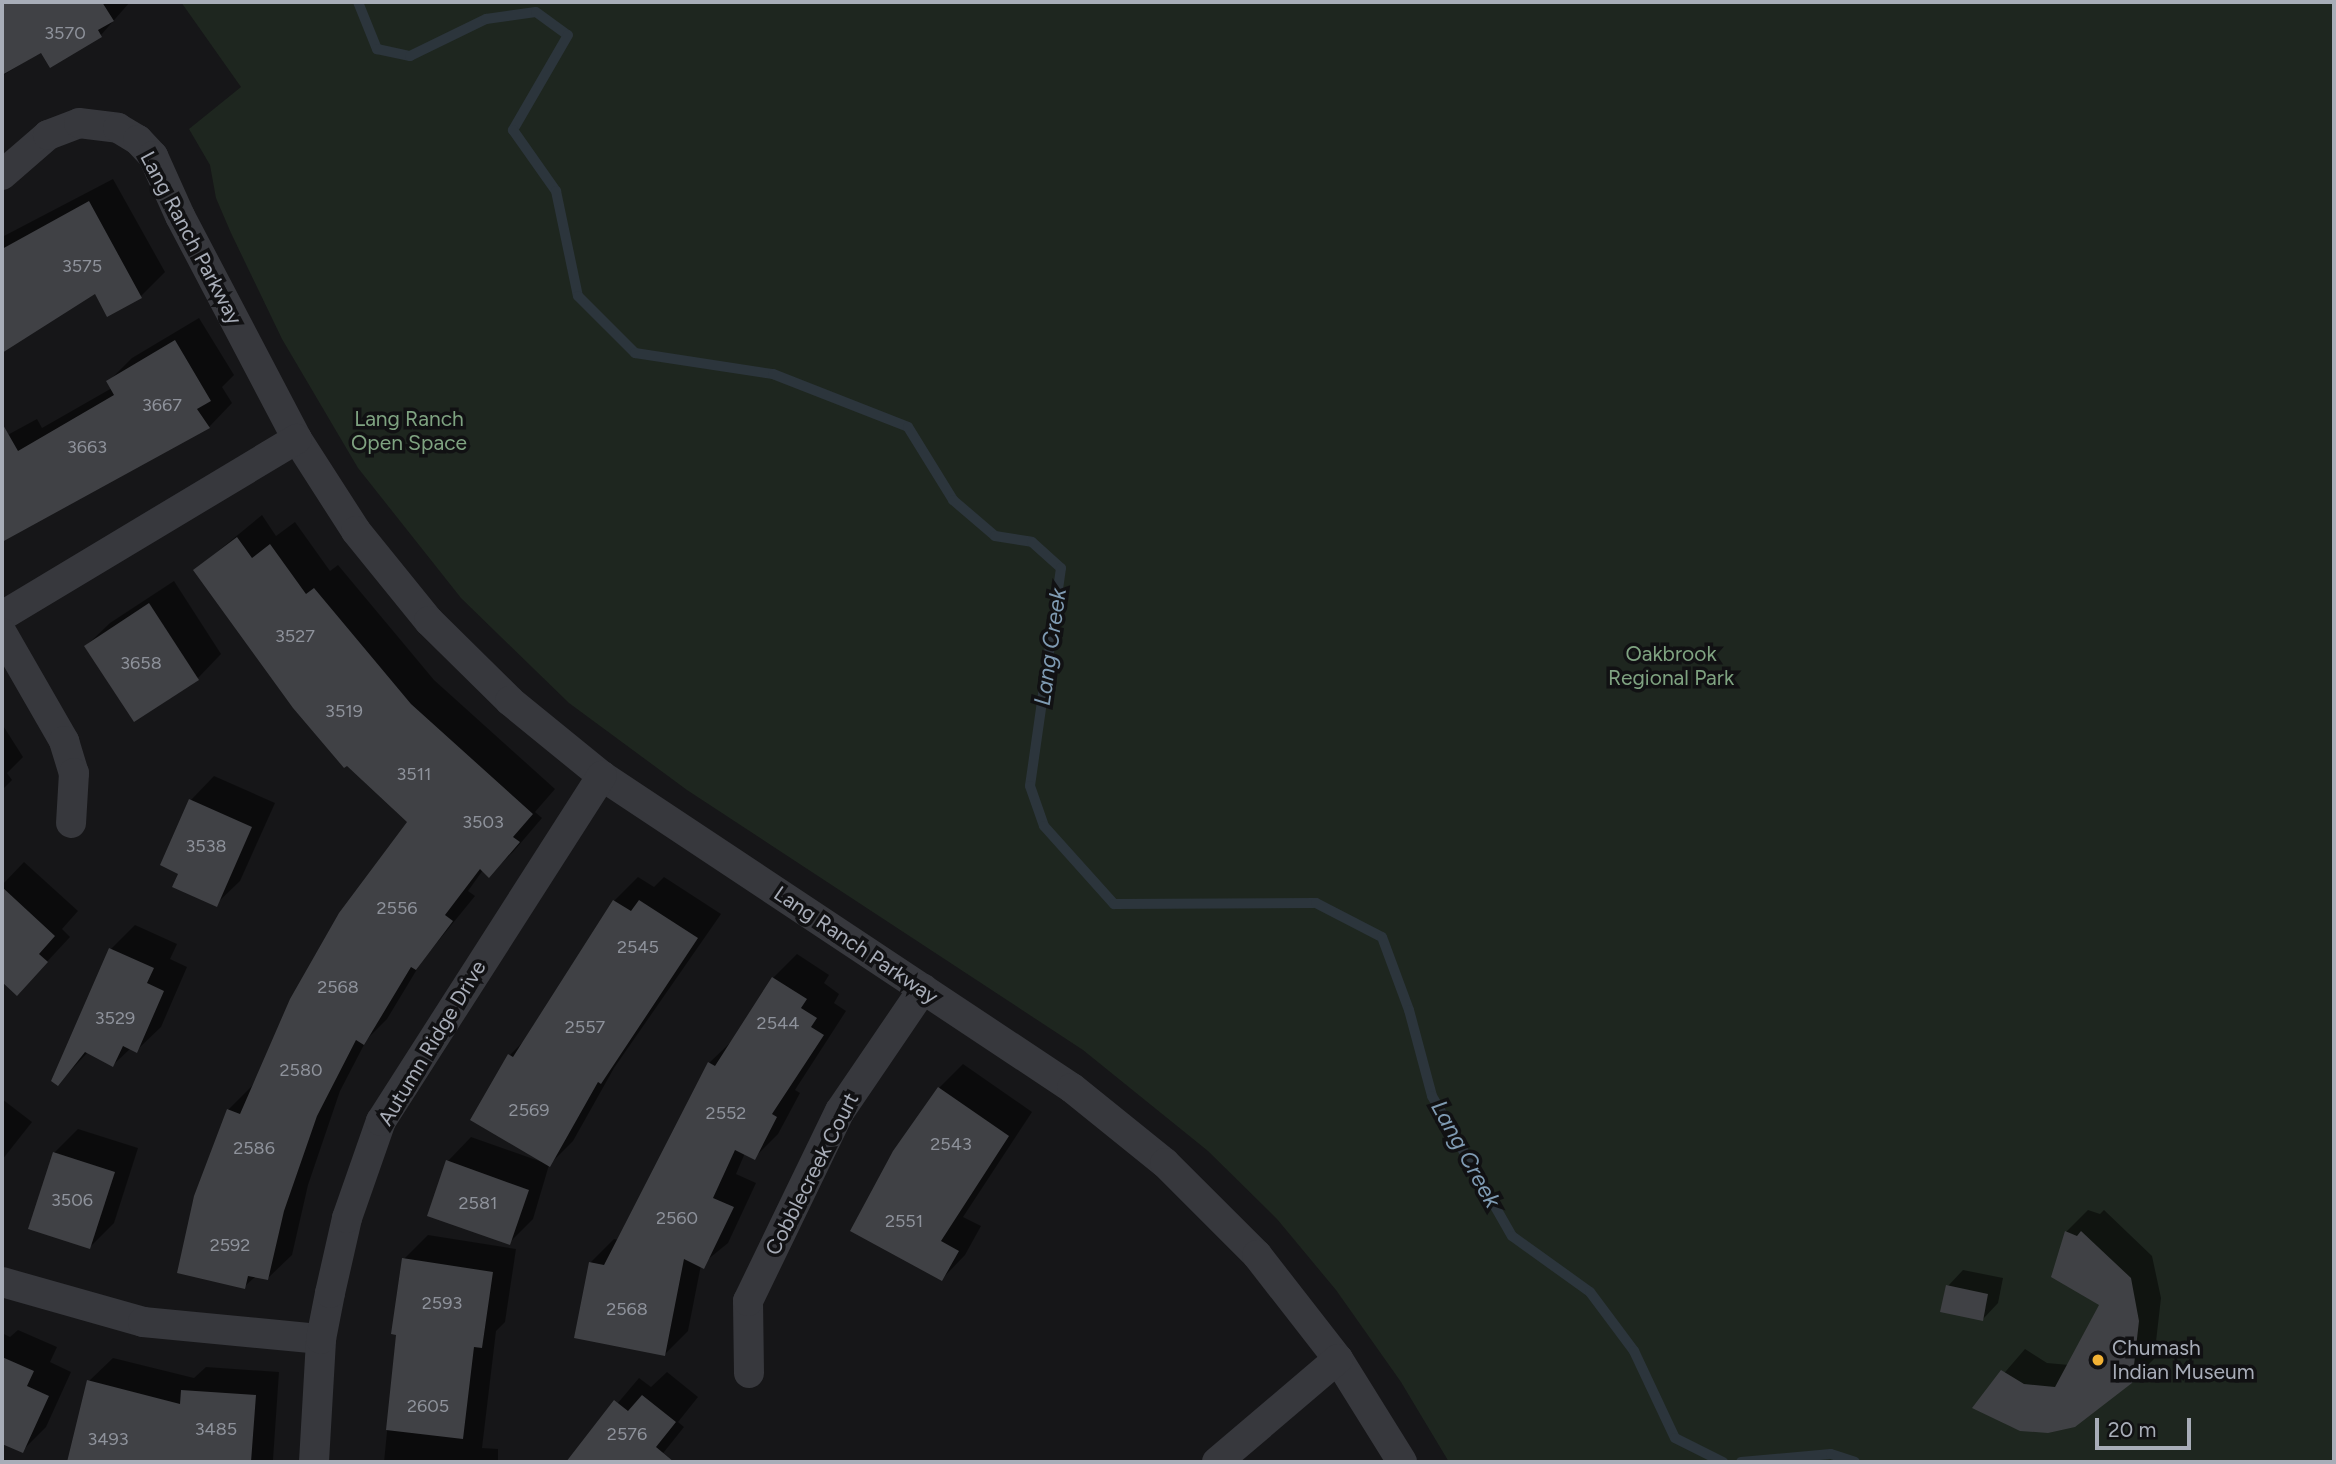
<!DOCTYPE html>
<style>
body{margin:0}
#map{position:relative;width:2336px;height:1464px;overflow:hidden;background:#161618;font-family:Figtree,sans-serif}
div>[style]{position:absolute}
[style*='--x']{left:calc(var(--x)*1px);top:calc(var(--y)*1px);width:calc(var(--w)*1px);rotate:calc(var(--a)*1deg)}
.green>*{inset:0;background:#1e261f}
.shadow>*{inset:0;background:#0007}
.stream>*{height:10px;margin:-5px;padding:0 5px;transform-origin:5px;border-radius:5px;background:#2c353c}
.building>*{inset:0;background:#404145}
.street>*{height:30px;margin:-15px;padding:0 15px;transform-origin:15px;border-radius:15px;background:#37383d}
.dots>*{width:19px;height:19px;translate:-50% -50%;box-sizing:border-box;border:4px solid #111113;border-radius:50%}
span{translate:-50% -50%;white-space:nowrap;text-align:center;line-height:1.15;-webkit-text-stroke:7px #111113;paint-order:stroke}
.number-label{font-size:18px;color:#8e929b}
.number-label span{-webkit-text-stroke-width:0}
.street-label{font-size:21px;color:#a8adb8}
.park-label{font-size:21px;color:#7fa381}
.poi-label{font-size:21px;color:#a8adb8}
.left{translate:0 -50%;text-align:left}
.water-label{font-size:23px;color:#7f9bb3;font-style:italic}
.frame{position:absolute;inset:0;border:4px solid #a8adb8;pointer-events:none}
.scale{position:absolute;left:2095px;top:1418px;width:96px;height:32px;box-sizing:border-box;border:4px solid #a8adb8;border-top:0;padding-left:9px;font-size:21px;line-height:24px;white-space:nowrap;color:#a8adb8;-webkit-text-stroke:5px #111113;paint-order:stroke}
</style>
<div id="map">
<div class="green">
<div style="clip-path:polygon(181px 2px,2334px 2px,2334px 1462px,1449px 1462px,1401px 1382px,1336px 1290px,1277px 1219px,1208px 1151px,1083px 1050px,687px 790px,569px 703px,461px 598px,358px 468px,282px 339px,231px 233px,216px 198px,210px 165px,189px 129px,241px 87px)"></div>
</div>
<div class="shadow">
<div style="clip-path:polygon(2px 2px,130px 2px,101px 35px,50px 66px,42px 51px,2px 76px)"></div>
<div style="clip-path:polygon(113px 179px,165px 272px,141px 296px,108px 314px,95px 292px,2px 352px,2px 237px)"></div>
<div style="clip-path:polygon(199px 318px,234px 375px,222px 387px,232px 403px,209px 427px,2px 541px,2px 438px,37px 419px,42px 428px,112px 388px,108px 382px,132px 358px)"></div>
<div style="clip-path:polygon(262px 515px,276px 536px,295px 522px,330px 571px,338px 565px,434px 680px,555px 789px,535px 812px,542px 818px,513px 852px,489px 875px,483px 870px,468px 891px,475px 896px,422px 961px,387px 1019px,367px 1039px,340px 1091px,308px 1185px,292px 1255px,268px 1278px,256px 1276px,244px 1287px,228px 1110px,252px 1086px,409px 822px,195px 570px)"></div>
<div style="clip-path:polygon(174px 581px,221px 654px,198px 678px,86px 646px,110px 623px)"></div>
<div style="clip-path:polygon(2px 724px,23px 757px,7px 773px,12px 780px,2px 790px)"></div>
<div style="clip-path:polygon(214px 776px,275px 803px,240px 881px,216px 904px,180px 873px,191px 800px)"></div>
<div style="clip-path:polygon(24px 862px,78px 911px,62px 929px,70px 937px,17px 994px,2px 980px,2px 885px)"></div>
<div style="clip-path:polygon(638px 877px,654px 887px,664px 877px,721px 914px,614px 1068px,573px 1141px,549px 1165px,533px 1219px,509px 1243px,448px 1161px,471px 1137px,542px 1162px,510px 1055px,527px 1038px,614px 901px)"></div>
<div style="clip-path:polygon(135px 925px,177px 944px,170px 959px,187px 967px,161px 1027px,137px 1050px,131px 1048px,113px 1065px,88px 1052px,58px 1084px,111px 949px)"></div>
<div style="clip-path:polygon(797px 954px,829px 975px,824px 983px,839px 994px,834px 1003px,846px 1011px,795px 1090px,800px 1093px,778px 1134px,754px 1158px,745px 1153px,736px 1174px,756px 1183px,728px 1243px,701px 1265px,688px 1331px,665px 1354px,590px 1263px,614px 1239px,619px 1240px,709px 1063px,733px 1040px,773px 978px)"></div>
<div style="clip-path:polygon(963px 1064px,1032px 1112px,963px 1217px,981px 1226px,965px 1255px,942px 1279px,894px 1152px,939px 1088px)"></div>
<div style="clip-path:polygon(2px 1099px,32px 1122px,2px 1160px)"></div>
<div style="clip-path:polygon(78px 1129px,138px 1148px,114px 1223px,90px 1247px,54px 1153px)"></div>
<div style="clip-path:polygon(2088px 1210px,2100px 1214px,2104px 1210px,2152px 1256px,2161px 1298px,2154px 1359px,2131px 1382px,2037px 1431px,2012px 1427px,1975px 1407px,2025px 1349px,2047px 1363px,2069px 1365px,2101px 1305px,2066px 1232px)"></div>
<div style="clip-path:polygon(428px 1235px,516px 1249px,505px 1322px,496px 1331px,482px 1448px,498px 1449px,498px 1462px,384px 1462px,404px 1259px)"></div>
<div style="clip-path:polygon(1963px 1270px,2003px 1278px,1998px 1303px,1983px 1319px,1948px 1286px)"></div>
<div style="clip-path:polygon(18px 1330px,57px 1347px,50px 1362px,71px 1372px,46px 1427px,22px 1451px,2px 1442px,2px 1333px,10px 1337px)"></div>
<div style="clip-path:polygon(113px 1358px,194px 1378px,206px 1367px,279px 1372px,273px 1460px,68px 1462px,89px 1381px)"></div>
<div style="clip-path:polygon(667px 1372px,698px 1397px,678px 1422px,684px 1427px,656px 1462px,584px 1462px,574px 1455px,639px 1378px,651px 1387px)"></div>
</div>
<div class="stream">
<div style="--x:358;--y:2;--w:51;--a:68"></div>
<div style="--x:377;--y:49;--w:34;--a:12"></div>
<div style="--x:410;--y:56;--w:85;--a:-26"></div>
<div style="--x:486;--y:19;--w:50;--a:-8"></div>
<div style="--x:536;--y:12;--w:39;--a:36"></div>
<div style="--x:568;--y:35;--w:110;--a:120.1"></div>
<div style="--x:513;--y:130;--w:75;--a:54.8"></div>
<div style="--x:556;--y:191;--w:107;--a:78.2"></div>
<div style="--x:578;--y:296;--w:81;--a:45"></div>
<div style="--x:635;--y:353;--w:140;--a:8.7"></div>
<div style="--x:773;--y:374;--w:145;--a:21.4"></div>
<div style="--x:908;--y:427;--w:86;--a:58.3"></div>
<div style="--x:953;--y:500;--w:55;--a:40.6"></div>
<div style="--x:995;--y:536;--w:37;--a:9"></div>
<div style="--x:1032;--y:542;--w:39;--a:42"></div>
<div style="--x:1061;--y:568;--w:220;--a:98.1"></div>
<div style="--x:1030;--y:786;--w:42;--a:70.7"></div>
<div style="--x:1044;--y:826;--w:105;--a:48.1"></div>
<div style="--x:1114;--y:904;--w:202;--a:-0.3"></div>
<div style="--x:1316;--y:903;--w:74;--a:27.3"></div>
<div style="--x:1382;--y:937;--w:78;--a:69.7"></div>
<div style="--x:1409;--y:1010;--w:89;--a:75"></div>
<div style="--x:1432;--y:1096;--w:161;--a:60.3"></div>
<div style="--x:1512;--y:1236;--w:96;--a:35.7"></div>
<div style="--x:1590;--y:1292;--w:74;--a:53.3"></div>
<div style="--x:1634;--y:1351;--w:96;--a:64.8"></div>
<div style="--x:1675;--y:1438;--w:54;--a:26.6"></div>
<div style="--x:1741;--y:1462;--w:90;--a:-5.1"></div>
<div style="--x:1831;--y:1454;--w:25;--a:18"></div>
</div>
<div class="building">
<div style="clip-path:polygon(2px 2px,102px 2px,114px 21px,98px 30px,102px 37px,50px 68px,41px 53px,2px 75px)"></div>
<div style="clip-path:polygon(89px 201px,142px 298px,107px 317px,95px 294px,2px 353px,2px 249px)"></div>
<div style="clip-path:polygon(175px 340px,211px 401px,197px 409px,210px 428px,2px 542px,2px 423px,18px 451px,114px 395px,106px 381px)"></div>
<div style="clip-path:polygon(237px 537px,252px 558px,270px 544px,306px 594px,314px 588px,411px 704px,533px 814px,513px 837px,520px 842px,489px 878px,480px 869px,445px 915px,453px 921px,416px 970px,411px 967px,364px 1045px,356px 1040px,317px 1116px,284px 1211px,268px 1280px,248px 1276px,245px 1289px,177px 1273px,194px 1196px,227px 1109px,240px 1114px,290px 999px,339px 913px,407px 822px,347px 766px,344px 768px,293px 708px,193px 570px)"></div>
<div style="clip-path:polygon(149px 603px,199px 680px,134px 722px,84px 646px)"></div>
<div style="clip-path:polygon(189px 799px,252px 827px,217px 907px,172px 887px,178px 874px,160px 865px)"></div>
<div style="clip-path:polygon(2px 887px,55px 936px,39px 954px,48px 962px,17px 996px,2px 982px)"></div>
<div style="clip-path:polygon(613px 900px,631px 911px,639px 900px,698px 938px,601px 1084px,598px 1082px,550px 1167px,470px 1120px,508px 1054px,513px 1057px)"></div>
<div style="clip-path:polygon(109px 948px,154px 968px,147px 983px,164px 991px,137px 1053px,123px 1046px,113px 1067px,85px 1052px,58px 1086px,51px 1081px)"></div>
<div style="clip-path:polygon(772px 977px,807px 999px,801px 1008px,817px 1018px,811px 1027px,824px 1035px,772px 1114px,777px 1117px,755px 1160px,735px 1150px,713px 1198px,734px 1207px,704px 1269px,684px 1259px,665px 1356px,574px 1338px,589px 1262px,604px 1265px,708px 1062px,715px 1066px)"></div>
<div style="clip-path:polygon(938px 1087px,1009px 1136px,941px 1241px,959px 1251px,942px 1281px,850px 1231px,893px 1151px)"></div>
<div style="clip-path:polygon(53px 1152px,115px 1172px,90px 1249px,28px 1229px)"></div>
<div style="clip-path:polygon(446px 1160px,529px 1190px,510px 1245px,427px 1216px)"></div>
<div style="clip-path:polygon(2065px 1231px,2077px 1236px,2081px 1231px,2131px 1278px,2139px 1321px,2132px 1383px,2075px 1427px,2048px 1433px,2020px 1431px,1972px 1408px,2001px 1370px,2024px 1384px,2055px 1387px,2099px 1305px,2051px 1277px)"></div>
<div style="clip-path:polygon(402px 1258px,493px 1272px,482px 1348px,474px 1347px,463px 1439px,386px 1430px,396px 1335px,391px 1334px)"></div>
<div style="clip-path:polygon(1946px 1285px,1988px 1294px,1983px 1321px,1940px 1312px)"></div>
<div style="clip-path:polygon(2px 1357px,34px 1371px,27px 1386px,49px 1396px,23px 1453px,2px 1444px)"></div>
<div style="clip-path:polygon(87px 1380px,180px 1404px,181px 1390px,256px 1395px,251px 1462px,67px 1462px)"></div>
<div style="clip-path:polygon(642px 1395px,676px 1422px,656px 1447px,674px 1462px,566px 1462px,614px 1400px,628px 1411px)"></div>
</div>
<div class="street">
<div style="--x:2;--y:175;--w:61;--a:-41"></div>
<div style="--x:48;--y:135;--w:33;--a:-21"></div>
<div style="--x:79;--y:123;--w:39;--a:7"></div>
<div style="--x:118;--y:128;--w:23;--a:31"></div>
<div style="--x:138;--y:140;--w:22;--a:47"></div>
<div style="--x:153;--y:156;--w:66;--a:65.8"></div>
<div style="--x:180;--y:216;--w:252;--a:62.3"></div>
<div style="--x:297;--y:439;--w:109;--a:57.3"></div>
<div style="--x:356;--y:531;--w:116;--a:51"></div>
<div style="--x:429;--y:621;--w:114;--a:44.6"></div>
<div style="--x:510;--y:701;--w:119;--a:39.2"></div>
<div style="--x:602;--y:776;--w:564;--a:33.58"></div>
<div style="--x:1072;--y:1088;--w:119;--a:38.9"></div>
<div style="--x:1165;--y:1163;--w:130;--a:45"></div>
<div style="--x:1257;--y:1255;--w:132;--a:52.1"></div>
<div style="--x:1338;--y:1359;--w:121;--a:58.1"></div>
<div style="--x:2;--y:616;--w:344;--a:-31"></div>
<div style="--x:2;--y:633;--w:125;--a:60.1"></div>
<div style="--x:64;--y:741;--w:34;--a:73"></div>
<div style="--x:74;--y:773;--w:50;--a:93.4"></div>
<div style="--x:2;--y:1282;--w:147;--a:15.8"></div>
<div style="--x:143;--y:1322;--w:179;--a:5.5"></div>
<div style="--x:749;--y:1373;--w:72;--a:-90.8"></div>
<div style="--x:748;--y:1301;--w:211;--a:-64.2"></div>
<div style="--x:840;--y:1111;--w:148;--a:-55.8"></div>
<div style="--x:314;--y:1462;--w:123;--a:-86.7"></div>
<div style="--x:321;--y:1339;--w:47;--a:-78.9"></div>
<div style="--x:330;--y:1293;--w:77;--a:-77.2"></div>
<div style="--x:347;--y:1218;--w:103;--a:-70.7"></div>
<div style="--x:381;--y:1121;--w:410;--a:-57.4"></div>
<div style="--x:1217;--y:1462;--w:159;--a:-40.4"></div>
</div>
<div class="dots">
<div style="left:2098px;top:1360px;background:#f2b134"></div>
</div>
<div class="number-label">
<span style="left:65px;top:33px">3570</span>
<span style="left:82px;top:266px">3575</span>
<span style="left:162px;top:405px">3667</span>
<span style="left:87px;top:447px">3663</span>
<span style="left:295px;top:636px">3527</span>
<span style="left:141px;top:663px">3658</span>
<span style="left:344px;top:711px">3519</span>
<span style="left:414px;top:774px">3511</span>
<span style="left:483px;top:822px">3503</span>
<span style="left:206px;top:846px">3538</span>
<span style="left:397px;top:908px">2556</span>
<span style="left:638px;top:947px">2545</span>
<span style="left:338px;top:987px">2568</span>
<span style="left:115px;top:1018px">3529</span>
<span style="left:778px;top:1023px">2544</span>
<span style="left:585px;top:1027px">2557</span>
<span style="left:301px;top:1070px">2580</span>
<span style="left:529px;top:1110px">2569</span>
<span style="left:726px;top:1113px">2552</span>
<span style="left:951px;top:1144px">2543</span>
<span style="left:254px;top:1148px">2586</span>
<span style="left:72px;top:1200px">3506</span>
<span style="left:478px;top:1203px">2581</span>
<span style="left:677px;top:1218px">2560</span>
<span style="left:904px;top:1221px">2551</span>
<span style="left:230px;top:1245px">2592</span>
<span style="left:442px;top:1303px">2593</span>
<span style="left:627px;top:1309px">2568</span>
<span style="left:428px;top:1406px">2605</span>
<span style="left:216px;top:1429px">3485</span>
<span style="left:627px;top:1434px">2576</span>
<span style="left:108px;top:1439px">3493</span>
</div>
<div class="street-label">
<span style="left:191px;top:238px;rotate:62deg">Lang Ranch Parkway</span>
<span style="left:856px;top:945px;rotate:34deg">Lang Ranch Parkway</span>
<span style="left:432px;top:1043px;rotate:-59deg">Autumn Ridge Drive</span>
<span style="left:812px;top:1174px;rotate:-63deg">Cobblecreek Court</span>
</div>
<div class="park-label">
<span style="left:409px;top:431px">Lang Ranch<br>Open Space</span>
<span style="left:1671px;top:666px">Oakbrook<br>Regional Park</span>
</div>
<div class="poi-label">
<span class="left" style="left:2112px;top:1360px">Chumash<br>Indian Museum</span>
</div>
<div class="water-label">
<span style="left:1050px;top:647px;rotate:-82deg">Lang Creek</span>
<span style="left:1466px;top:1154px;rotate:61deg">Lang Creek</span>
</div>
<div class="frame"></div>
<div class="scale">20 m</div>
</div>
